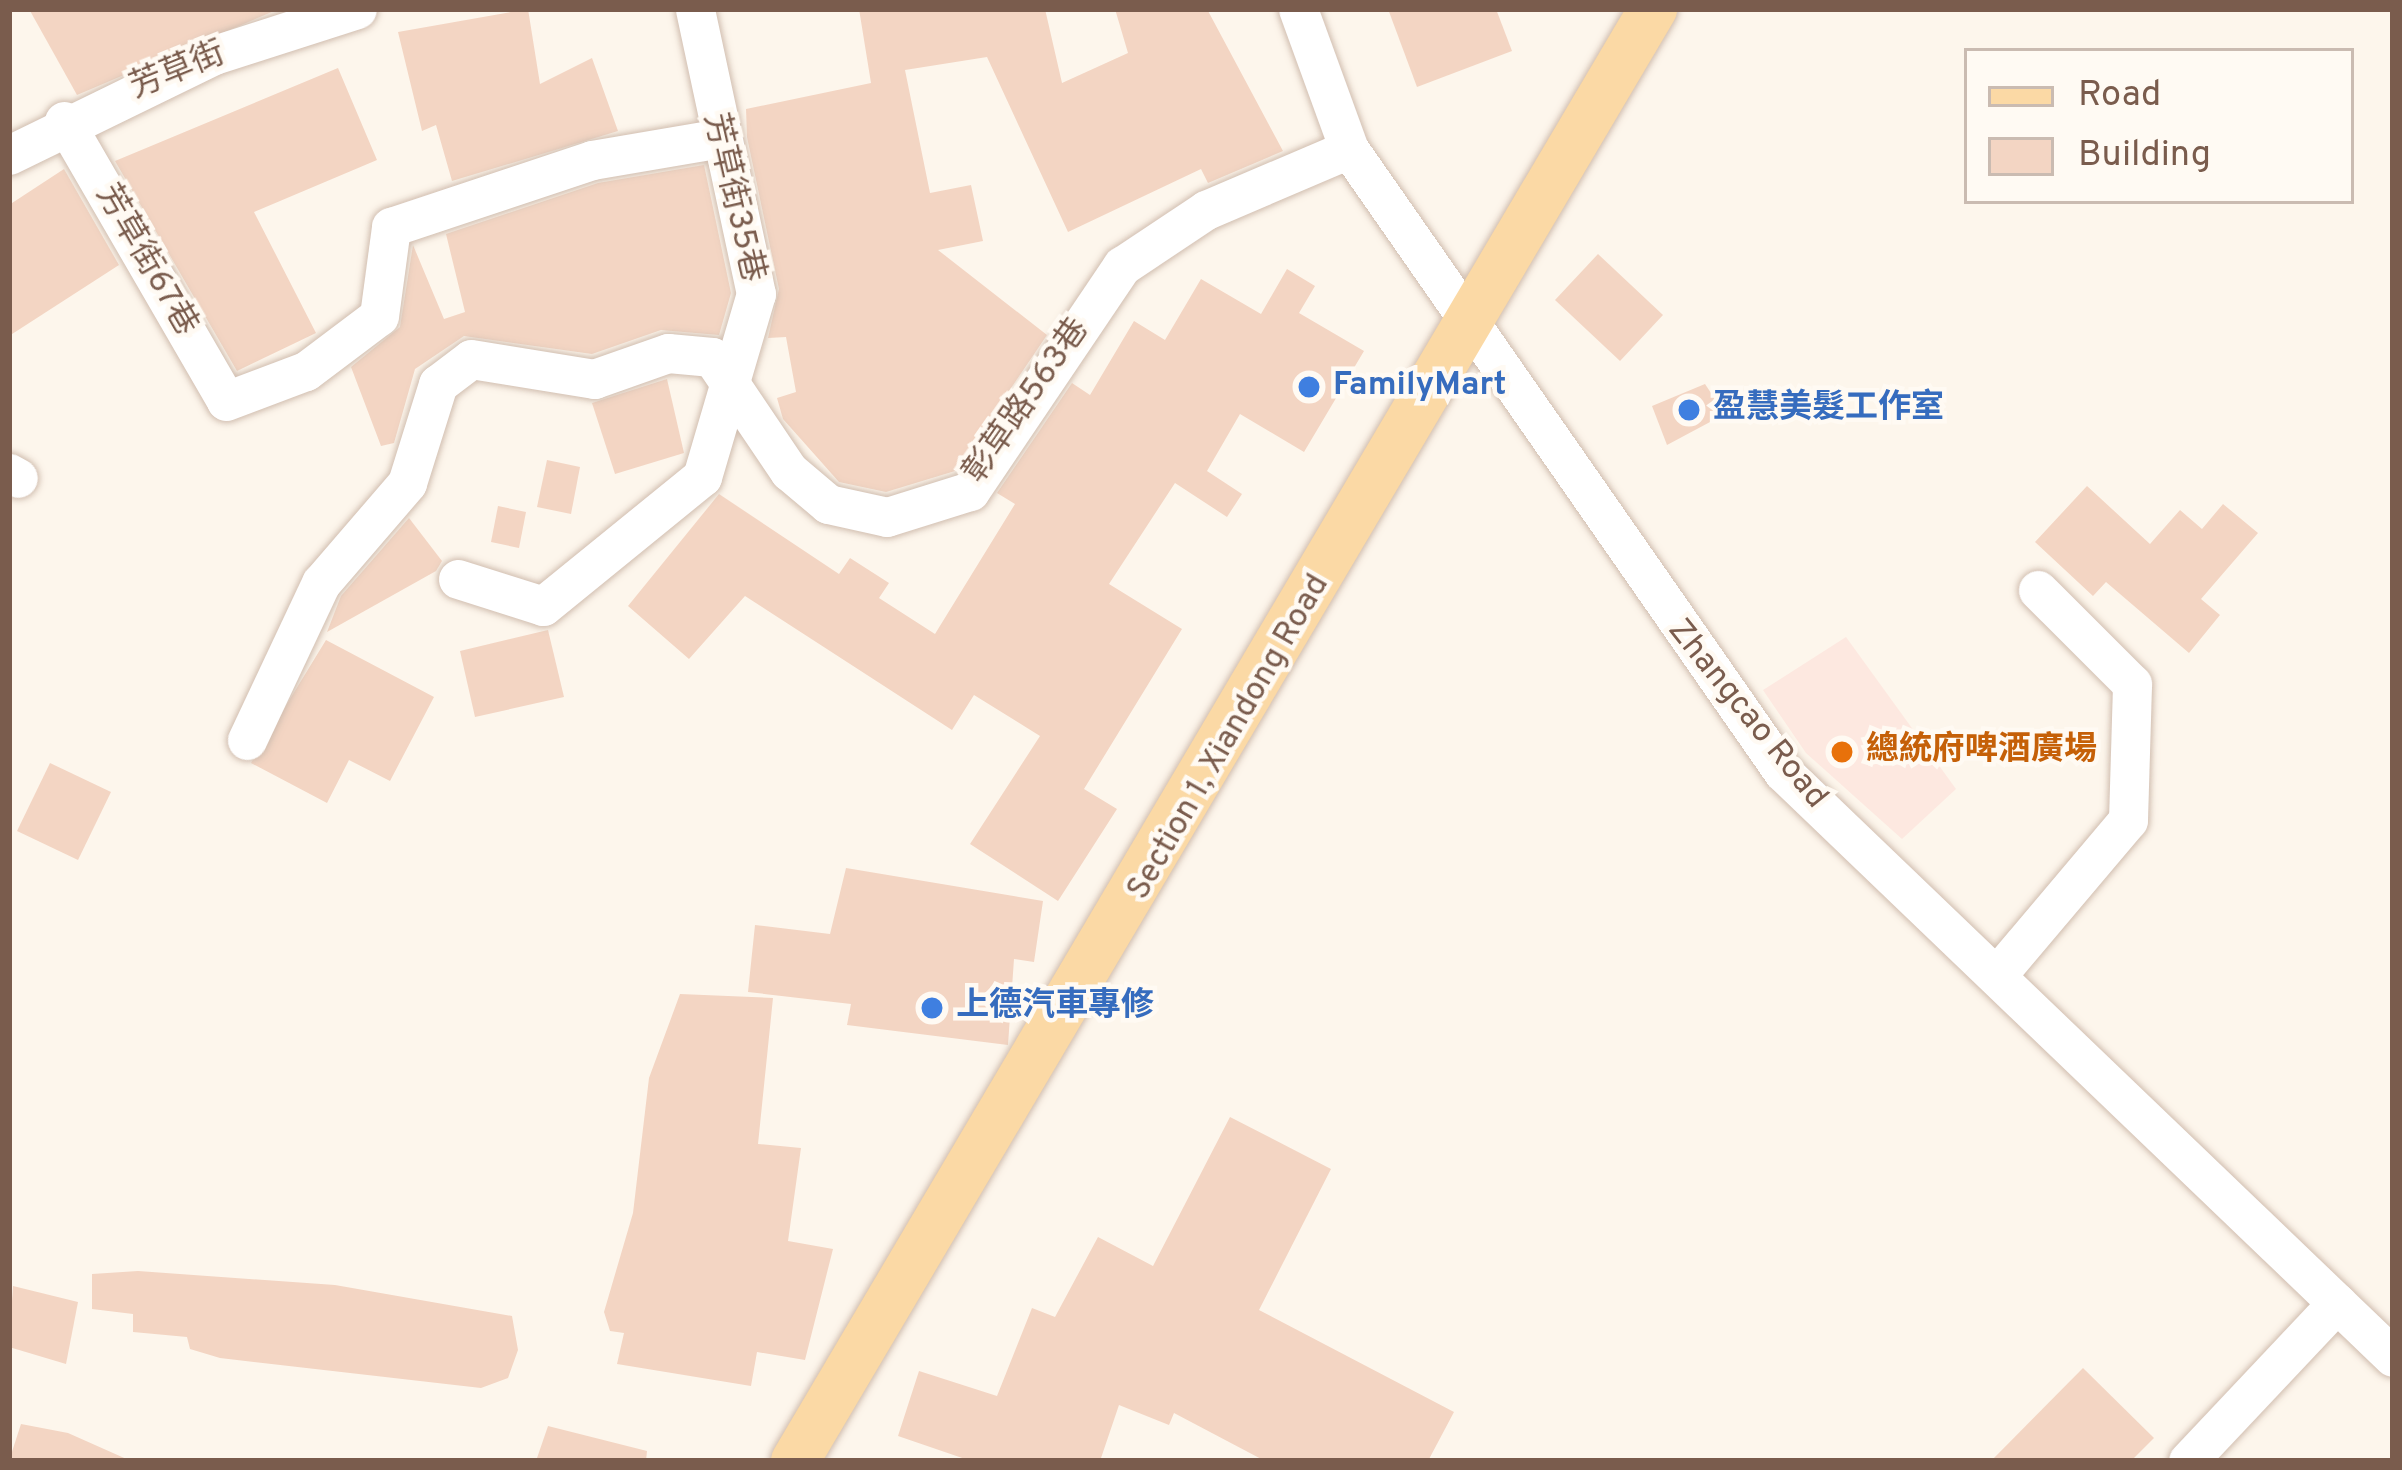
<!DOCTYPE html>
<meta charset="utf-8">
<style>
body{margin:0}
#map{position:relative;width:2402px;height:1470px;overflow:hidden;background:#fdf6ec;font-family:Overpass,"Noto Sans TC",sans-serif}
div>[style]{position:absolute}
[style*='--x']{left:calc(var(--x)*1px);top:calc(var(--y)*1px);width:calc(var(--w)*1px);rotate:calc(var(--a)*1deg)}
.commercial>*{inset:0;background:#fde8e0}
.building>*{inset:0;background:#f3d5c3}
.roads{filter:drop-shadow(0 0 3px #d1beb0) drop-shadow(0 0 3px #d1beb0)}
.minor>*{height:39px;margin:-19.5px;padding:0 19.5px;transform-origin:19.5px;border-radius:19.5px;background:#fff}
.major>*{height:48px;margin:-24px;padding:0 24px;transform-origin:24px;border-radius:24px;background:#fbd9a5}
.dots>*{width:33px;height:33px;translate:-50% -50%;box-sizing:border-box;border:6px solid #fffaf3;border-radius:50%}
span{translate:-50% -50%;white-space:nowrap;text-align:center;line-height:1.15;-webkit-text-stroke:9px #fffaf3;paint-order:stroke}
.street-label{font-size:33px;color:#7a5c4d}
.shop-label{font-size:33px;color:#366cbe;font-weight:700}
.left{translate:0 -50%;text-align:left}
.food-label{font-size:33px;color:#c56008;font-weight:700}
.frame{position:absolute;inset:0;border:12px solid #7a5c4d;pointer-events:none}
.legend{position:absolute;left:1964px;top:48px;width:390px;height:156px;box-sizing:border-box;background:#fffaf3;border:3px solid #cabbb1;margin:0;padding:15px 21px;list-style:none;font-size:36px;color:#7a5c4d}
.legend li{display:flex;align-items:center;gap:24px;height:60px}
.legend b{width:60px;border:3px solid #cabbb1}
</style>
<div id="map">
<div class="commercial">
<div style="clip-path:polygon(1846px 637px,1956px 789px,1902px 839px,1806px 753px,1763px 690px)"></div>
</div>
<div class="building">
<div style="clip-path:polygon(29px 9px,274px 9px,274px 11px,77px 95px)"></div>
<div style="clip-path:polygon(528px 9px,540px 84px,592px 58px,618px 131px,452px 181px,436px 125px,422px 131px,398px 32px)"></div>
<div style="clip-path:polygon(859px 9px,1045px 9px,1062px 83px,1128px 53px,1115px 9px,1207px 9px,1283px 151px,1208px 183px,1201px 169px,1068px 232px,987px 57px,905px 70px,930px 193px,971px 185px,983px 241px,938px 250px,1047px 335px,955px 471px,886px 492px,839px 482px,783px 419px,777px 398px,796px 392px,786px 337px,768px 338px,779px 289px,747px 137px,746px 109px,871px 83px)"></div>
<div style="clip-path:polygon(1388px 9px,1496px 9px,1512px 51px,1417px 87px)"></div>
<div style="clip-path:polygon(338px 68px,377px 160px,254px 212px,316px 333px,237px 371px,115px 161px)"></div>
<div style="clip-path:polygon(704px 165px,731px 293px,719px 335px,661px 330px,592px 354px,464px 336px,415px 369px,394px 443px,381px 446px,351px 367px,400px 327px,413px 245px,444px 319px,465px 312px,446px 234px,598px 183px)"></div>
<div style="clip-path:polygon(64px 169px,119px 265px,9px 336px,9px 205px)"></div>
<div style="clip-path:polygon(1598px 254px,1663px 315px,1620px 361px,1555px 300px)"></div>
<div style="clip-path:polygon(1287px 269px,1315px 286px,1299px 313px,1364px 351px,1304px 452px,1240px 414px,1207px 471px,1242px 494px,1227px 517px,1175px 483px,1109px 584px,1182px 629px,1084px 789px,1117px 809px,1058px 901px,970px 844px,1040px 736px,974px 695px,952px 730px,745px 596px,689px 659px,628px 606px,719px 494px,839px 574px,850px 558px,889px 583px,879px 598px,935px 634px,1015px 504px,997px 493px,1072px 383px,1090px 395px,1134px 321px,1165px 340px,1201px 279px,1261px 314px)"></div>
<div style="clip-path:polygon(667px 379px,684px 453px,615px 474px,592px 403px)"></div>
<div style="clip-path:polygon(1705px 384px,1725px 414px,1667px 445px,1652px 406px)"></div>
<div style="clip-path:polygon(547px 460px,580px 467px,571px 514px,537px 507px)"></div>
<div style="clip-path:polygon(2087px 486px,2150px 544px,2180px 510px,2202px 529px,2223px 504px,2258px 533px,2201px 599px,2220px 615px,2189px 653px,2106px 582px,2093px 596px,2035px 542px)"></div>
<div style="clip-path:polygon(498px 506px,526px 512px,519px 548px,491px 542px)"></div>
<div style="clip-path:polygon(409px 518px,442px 561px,436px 571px,327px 632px,341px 596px)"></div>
<div style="clip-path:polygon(548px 630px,564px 697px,475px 717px,460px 651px)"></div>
<div style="clip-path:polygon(326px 640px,434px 697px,390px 781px,349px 760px,327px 803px,251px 763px)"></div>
<div style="clip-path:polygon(50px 763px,111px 792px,78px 860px,17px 831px)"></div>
<div style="clip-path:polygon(846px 868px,1043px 901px,1034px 962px,1014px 959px,1008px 1045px,847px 1025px,851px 1004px,748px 992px,755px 925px,830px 934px)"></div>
<div style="clip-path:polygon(680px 994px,773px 998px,758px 1144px,801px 1148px,788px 1241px,833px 1249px,805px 1360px,757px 1352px,751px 1386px,617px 1364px,624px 1333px,610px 1331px,604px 1312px,633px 1213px,649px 1078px)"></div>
<div style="clip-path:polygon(1230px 1117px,1331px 1169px,1259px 1310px,1454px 1412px,1428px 1461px,1265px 1461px,1174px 1413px,1169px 1425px,1119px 1405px,1100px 1461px,971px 1461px,898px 1436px,919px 1371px,997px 1396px,1032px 1308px,1055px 1317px,1098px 1237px,1153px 1266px)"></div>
<div style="clip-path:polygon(138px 1271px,335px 1285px,512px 1316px,518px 1350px,508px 1378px,481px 1388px,220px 1358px,190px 1349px,187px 1337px,133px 1332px,133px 1314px,92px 1309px,92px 1274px)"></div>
<div style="clip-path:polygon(13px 1286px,78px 1302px,66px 1364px,9px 1347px)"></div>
<div style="clip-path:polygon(2083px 1368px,2154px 1438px,2131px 1461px,1991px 1461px)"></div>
<div style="clip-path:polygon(21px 1424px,68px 1433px,131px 1461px,9px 1461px)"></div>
<div style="clip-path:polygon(548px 1426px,647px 1451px,646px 1461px,536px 1461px)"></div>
</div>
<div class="roads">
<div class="minor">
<div style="--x:1298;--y:9;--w:149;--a:70"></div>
<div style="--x:1349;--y:149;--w:759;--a:55.14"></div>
<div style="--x:1783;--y:772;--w:845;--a:43.8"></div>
<div style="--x:64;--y:121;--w:323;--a:59.9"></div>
<div style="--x:226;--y:401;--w:85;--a:-20.6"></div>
<div style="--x:306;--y:371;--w:91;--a:-37"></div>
<div style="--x:379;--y:316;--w:90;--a:-82.3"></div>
<div style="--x:391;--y:227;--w:212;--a:-18.4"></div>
<div style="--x:592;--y:160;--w:125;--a:-9.7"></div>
<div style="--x:9;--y:155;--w:228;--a:-26"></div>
<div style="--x:214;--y:55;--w:150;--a:-17.8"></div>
<div style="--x:9;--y:473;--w:10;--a:29"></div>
<div style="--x:458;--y:579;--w:89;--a:17.6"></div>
<div style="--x:543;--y:606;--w:205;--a:-39.1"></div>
<div style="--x:702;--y:477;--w:191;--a:-73.6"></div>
<div style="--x:756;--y:294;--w:291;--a:-102.1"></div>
<div style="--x:247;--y:740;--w:174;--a:-64.8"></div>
<div style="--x:321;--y:583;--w:132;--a:-49.3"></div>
<div style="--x:407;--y:483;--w:104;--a:-72.6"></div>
<div style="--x:438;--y:384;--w:41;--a:-37.1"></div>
<div style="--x:471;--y:359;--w:125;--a:9.2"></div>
<div style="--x:594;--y:379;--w:78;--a:-19.4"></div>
<div style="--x:668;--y:353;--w:44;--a:5.2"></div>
<div style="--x:712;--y:357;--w:138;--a:56"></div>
<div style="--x:789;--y:471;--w:51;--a:40.2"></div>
<div style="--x:828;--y:504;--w:60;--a:12.4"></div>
<div style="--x:887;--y:517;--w:87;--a:-17.4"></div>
<div style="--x:970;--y:491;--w:272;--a:-56"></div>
<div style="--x:1122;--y:266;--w:101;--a:-33.7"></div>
<div style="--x:1206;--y:210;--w:155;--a:-23.1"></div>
<div style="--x:1997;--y:975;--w:203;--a:-49.8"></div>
<div style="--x:2128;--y:820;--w:136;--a:-88.3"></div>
<div style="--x:2132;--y:684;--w:133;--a:-135"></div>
<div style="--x:2188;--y:1461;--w:217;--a:-46.7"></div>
</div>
<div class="major">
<div style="--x:795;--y:1461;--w:1687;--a:-59.42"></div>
</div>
</div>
<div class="dots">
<div style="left:1309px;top:387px;background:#3f7fe0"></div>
<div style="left:1689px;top:410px;background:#3f7fe0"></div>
<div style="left:1842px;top:752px;background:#e8710a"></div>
<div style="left:932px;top:1008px;background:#3f7fe0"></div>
</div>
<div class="street-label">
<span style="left:178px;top:72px;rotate:-22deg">芳草街</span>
<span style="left:732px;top:198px;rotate:77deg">芳草街35巷</span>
<span style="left:145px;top:261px;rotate:60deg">芳草街67巷</span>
<span style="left:1028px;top:402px;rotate:-55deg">彰草路563巷</span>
<span style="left:1746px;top:715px;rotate:51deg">Zhangcao Road</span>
<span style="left:1230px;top:738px;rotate:-60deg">Section 1, Xiandong Road</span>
</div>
<div class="shop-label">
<span class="left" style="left:1333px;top:387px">FamilyMart</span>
<span class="left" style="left:1713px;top:410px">盈慧美髮工作室</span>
<span class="left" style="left:956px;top:1008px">上德汽車專修</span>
</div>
<div class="food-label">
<span class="left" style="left:1866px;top:752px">總統府啤酒廣場</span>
</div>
<div class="frame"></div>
<ul class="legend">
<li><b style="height:15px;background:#fbd9a5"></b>Road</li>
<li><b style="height:33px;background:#f3d5c3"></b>Building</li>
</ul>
</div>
